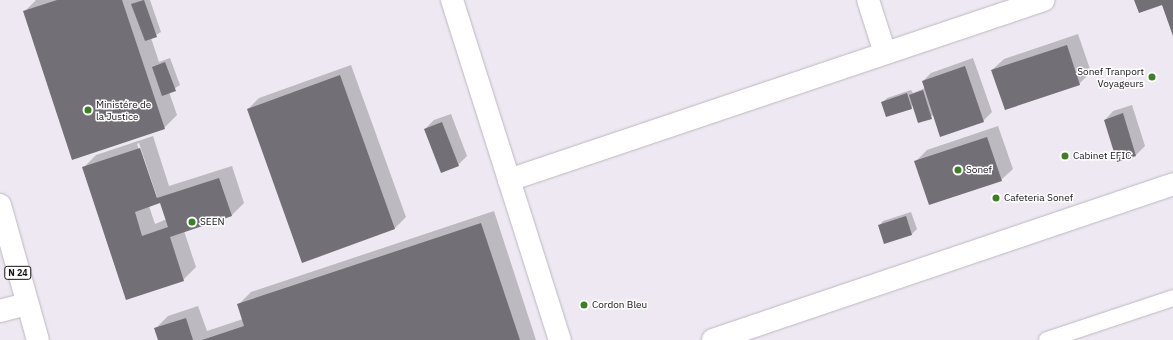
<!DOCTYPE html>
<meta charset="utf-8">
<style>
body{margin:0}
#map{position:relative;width:1173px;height:340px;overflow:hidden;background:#ede8f1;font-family:"IBM Plex Sans",sans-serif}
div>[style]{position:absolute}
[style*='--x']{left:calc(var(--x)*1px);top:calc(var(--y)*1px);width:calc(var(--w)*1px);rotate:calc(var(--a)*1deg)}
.shadow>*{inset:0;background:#0003}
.building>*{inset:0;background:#736f77}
.roads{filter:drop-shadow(0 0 1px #bcb8c1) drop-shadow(0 0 1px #bcb8c1)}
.service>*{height:16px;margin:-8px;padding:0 8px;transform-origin:8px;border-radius:8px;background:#fff}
.minor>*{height:22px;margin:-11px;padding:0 11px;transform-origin:11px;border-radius:11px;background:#fff}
.primary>*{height:22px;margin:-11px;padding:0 11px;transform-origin:11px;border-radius:11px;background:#fff}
.dots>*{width:11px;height:11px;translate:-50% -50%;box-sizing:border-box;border:2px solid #fff;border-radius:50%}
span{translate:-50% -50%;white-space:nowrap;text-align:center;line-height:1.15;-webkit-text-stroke:3px #fff;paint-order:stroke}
.shield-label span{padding:1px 3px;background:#fff;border:1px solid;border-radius:3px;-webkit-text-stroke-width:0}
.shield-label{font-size:9px;color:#151316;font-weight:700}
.poi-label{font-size:10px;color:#151316}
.right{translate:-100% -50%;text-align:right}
.left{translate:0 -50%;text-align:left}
</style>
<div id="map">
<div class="shadow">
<div style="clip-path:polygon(36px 0,150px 0,161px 32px,151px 38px,159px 62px,170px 58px,180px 85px,169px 92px,177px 115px,164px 128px,24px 12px)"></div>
<div style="clip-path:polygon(1078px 34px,1091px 72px,1079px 84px,992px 70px,1004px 59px)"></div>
<div style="clip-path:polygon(973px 58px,992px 112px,983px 121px,934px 115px,919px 122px,913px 105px,911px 108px,883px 102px,887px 98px,911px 90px,913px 93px,925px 88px,923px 81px,931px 73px)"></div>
<div style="clip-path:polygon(351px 65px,406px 217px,395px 228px,303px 262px,248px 109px,259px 98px)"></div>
<div style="clip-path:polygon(1132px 105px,1145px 146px,1136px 155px,1118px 160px,1105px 120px,1113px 111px)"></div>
<div style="clip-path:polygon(451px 114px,467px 156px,458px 165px,425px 129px,434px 120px)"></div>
<div style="clip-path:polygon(998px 126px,1013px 169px,1001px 180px,916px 161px,927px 150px)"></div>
<div style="clip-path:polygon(evenodd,153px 136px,169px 186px,232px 166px,244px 203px,231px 216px,184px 231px,196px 267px,183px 280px,126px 299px,83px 168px,96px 155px,153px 136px,139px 143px,157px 197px,155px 197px,137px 144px,139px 143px,153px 136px,161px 202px,167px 219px,155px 224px,149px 206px,161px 202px)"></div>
<div style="clip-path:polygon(494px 211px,536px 340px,159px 340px,155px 329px,168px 316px,198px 306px,207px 331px,243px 319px,238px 305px,251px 292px)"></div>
<div style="clip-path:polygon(911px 212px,917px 229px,912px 234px,884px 243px,879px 226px,883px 221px)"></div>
</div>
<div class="building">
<div style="clip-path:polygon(57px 0,122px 0,165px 129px,72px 160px,23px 11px)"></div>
<div style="clip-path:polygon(144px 0,157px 37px,145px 41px,131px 4px)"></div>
<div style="clip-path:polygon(1134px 0,1173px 0,1173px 36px,1162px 5px,1139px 13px)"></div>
<div style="clip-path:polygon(1067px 45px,1080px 85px,1005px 110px,991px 70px)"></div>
<div style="clip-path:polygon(165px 62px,176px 91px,162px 96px,152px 67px)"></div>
<div style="clip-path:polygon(965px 66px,984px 122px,940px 137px,922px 81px)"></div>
<div style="clip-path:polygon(340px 75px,395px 229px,302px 263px,247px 109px)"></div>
<div style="clip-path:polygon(923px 90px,932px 119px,918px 123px,909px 95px)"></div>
<div style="clip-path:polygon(907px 93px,912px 109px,886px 117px,881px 102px)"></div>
<div style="clip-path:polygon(1123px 113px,1136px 156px,1117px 162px,1104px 120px)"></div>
<div style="clip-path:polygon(442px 122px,459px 166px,441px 173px,424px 129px)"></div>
<div style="clip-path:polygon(987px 137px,1002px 181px,929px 205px,914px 161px)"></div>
<div style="clip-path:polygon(evenodd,140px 148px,157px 198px,219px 178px,232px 216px,170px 237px,184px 281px,126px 300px,82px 167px,140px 148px,160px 203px,168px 227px,142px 236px,135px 212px,160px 203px)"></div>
<div style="clip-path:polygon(906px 216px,912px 235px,884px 244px,878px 225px)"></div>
<div style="clip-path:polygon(481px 223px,520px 340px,202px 340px,244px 326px,237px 304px)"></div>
<div style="clip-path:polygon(186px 318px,193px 340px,158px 340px,154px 328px)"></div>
</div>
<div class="roads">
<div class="service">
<div style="--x:1047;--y:340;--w:133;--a:-18.4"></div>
</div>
<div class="minor">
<div style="--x:452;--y:0;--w:357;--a:72.4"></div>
<div style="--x:868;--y:0;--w:56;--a:72.2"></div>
<div style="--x:509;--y:180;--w:564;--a:-18.6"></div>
<div style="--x:713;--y:340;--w:486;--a:-18.7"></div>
</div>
<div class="primary">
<div style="--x:0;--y:205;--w:140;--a:74.3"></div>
<div style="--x:0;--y:311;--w:28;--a:-15"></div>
</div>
</div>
<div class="dots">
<div style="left:1152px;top:77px;background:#3c8023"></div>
<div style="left:88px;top:110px;background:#3c8023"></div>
<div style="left:1065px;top:156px;background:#3c8023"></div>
<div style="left:958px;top:170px;background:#3c8023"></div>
<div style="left:996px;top:198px;background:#3c8023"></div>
<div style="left:192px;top:222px;background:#3c8023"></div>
<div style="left:584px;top:305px;background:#3c8023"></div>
</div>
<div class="shield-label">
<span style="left:18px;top:273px">N 24</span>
</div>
<div class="poi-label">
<span class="right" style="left:1144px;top:77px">Sonef Tranport<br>Voyageurs</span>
<span class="left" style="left:96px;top:110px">Ministére de<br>la Justice</span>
<span class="left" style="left:1073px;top:156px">Cabinet EFIC</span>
<span class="left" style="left:966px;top:170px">Sonef</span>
<span class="left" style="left:1004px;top:198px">Cafeteria Sonef</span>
<span class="left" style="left:200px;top:222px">SEEN</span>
<span class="left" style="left:592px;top:305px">Cordon Bleu</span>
</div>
</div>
